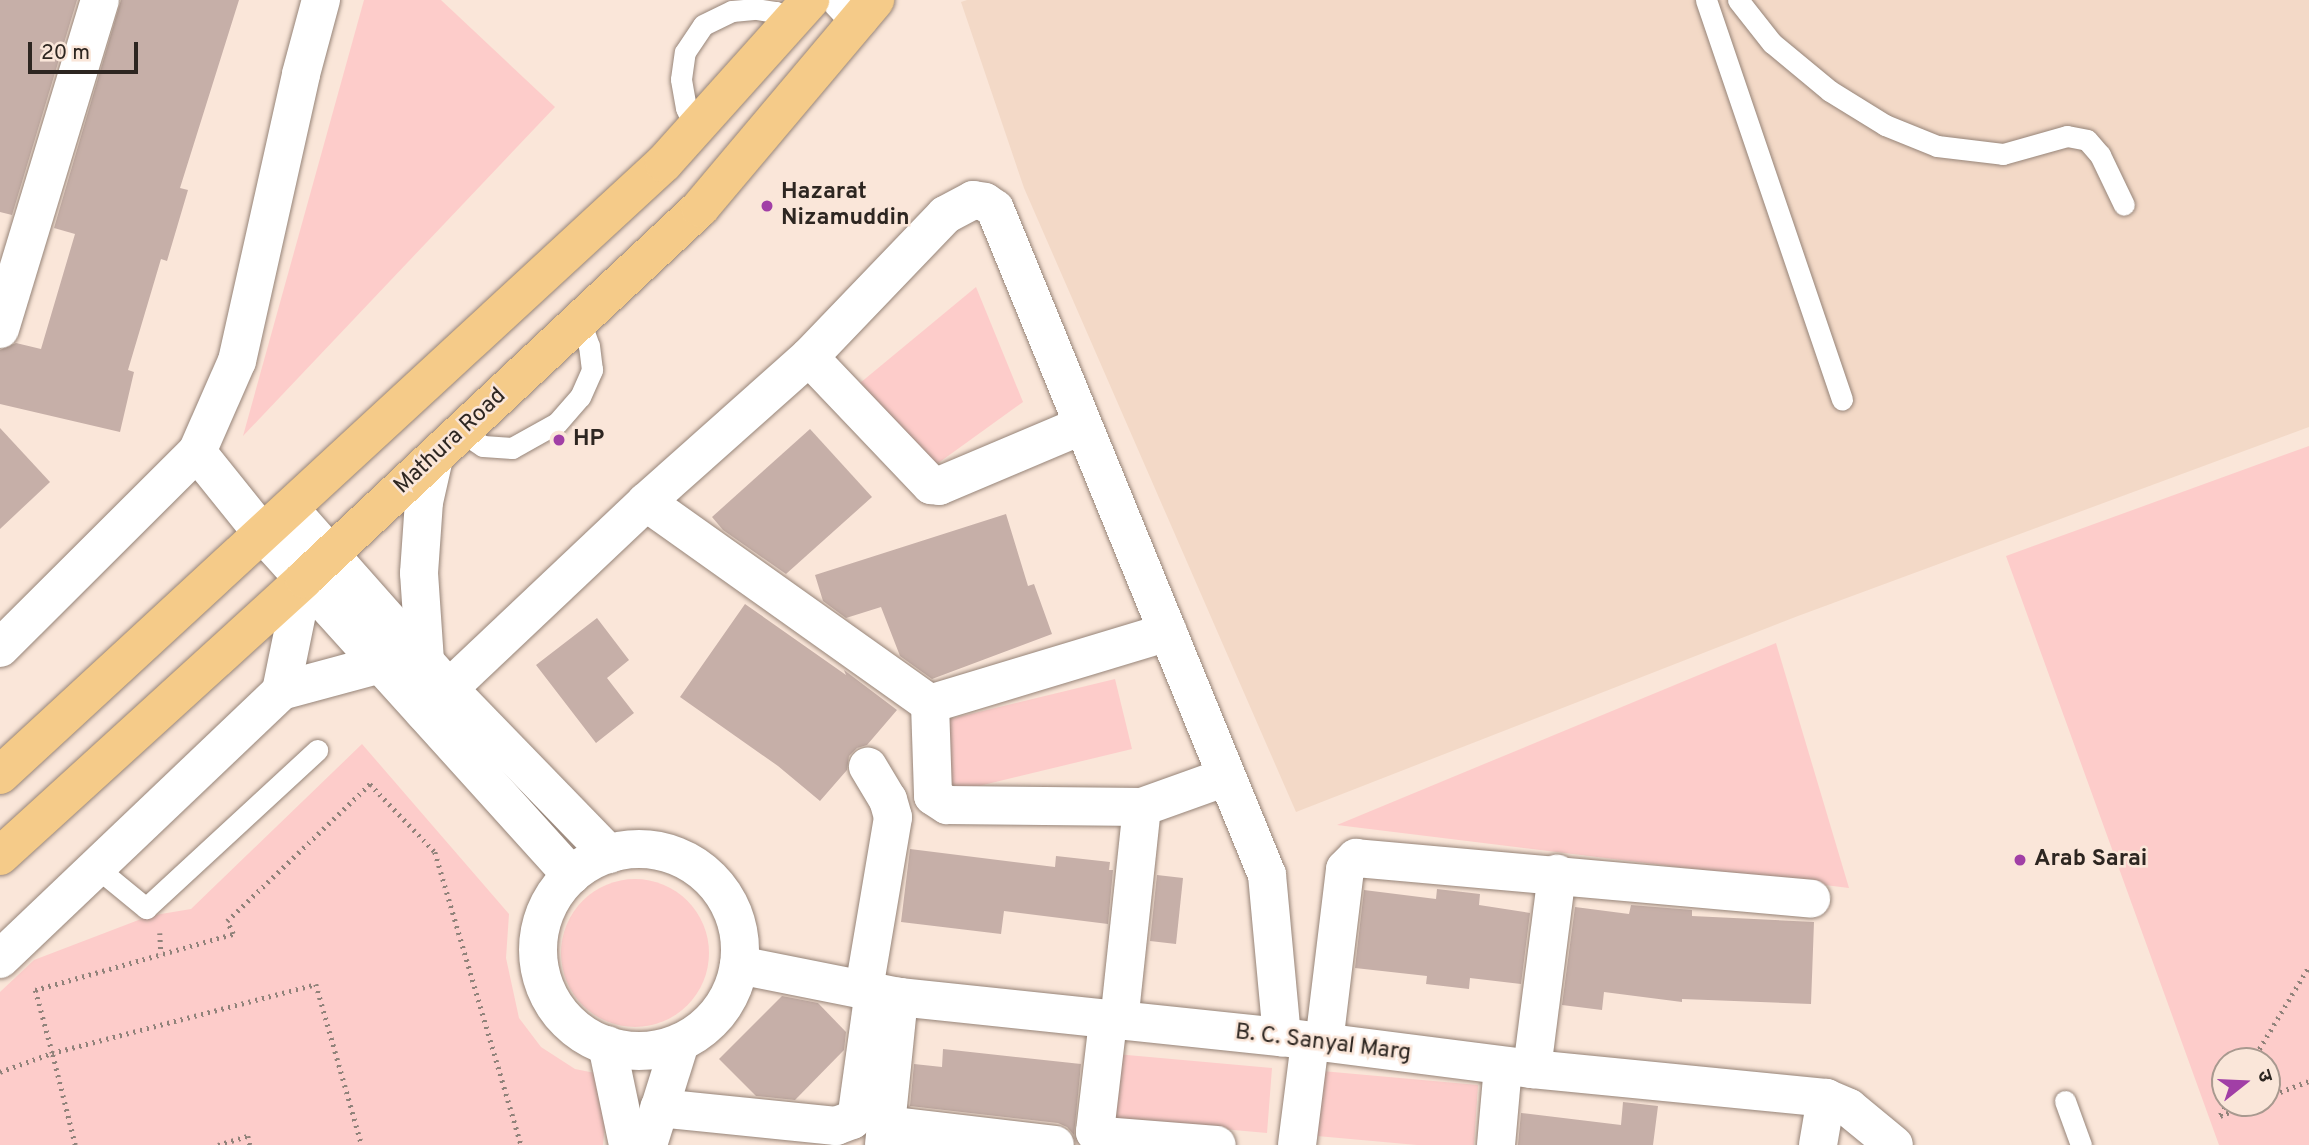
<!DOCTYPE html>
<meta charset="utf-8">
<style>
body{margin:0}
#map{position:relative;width:2309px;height:1145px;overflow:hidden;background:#fae6d9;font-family:Overpass,"Noto Sans Devanagari",sans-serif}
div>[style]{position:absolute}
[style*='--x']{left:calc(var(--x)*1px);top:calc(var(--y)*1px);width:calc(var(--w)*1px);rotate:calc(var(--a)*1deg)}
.built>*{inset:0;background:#f3d9c7}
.green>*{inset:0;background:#fdccca}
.round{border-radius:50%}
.building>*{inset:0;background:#c6afa8}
.path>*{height:4.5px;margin-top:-2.25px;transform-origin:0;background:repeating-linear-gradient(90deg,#90827a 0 2px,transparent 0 7px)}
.roads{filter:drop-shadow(0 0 2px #968478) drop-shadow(0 0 2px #968478)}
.lane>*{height:21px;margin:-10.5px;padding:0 10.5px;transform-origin:10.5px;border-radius:10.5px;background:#fff}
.street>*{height:38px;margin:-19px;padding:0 19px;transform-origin:19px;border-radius:19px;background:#fff}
.street>.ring{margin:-19px;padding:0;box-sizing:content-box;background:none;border:38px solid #fff;border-radius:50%}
.primary>*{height:38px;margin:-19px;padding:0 19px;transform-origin:19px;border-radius:19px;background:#f5cb89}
.dots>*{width:19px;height:19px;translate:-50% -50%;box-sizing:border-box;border:4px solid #fae6d9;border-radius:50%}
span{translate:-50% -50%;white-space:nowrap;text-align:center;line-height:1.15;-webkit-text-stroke:5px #fae6d9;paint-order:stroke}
.poi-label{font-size:23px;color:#2d2621;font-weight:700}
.left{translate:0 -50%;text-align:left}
.street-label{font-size:23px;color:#2d2621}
.north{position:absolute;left:2211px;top:1047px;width:70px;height:70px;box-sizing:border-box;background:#fae6d9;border:2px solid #a8998f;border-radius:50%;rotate:72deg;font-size:19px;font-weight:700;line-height:28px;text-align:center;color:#2d2621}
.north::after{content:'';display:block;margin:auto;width:24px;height:32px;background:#a13fa6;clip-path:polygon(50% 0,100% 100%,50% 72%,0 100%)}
.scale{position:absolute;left:28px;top:42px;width:110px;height:32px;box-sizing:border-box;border:4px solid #2d2621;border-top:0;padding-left:9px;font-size:21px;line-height:24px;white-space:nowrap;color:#2d2621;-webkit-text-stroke:5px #fae6d9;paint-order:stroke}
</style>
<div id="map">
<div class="built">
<div style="clip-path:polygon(967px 0,2309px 0,2309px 427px,1798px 616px,1296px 812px,1024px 188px,961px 2px)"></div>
</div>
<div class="green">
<div style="clip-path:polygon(364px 0,441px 0,555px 107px,243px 436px)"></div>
<div style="clip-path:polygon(976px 287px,1023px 402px,930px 469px,854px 388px)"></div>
<div style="clip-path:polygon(evenodd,2309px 446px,2309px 1145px,2219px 1145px,2006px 556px,2309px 446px,2225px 1061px,2267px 1061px,2267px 1103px,2225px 1103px,2225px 1061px)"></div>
<div style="clip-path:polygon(1776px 643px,1849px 888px,1337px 825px)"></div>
<div style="clip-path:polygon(1115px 679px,1132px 749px,954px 792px,937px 722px)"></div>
<div style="clip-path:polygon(362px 744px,509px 914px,506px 958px,519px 1018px,541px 1047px,575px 1069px,610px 1076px,603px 1145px,0 1145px,0 992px,34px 960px,149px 916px,191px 909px)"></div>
<div class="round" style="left:561px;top:879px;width:148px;height:148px"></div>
<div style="clip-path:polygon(1116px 1054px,1272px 1068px,1267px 1133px,1111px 1119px)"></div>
<div style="clip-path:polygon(1322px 1071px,1478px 1085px,1474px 1145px,1417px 1145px,1317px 1136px)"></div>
</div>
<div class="building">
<div style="clip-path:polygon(0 0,77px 0,12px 215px,0 212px)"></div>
<div style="clip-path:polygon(121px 0,239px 0,180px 188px,188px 190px,167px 261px,161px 259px,128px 370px,134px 372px,120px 432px,0 404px,0 350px,16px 343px,41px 349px,75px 234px,54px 228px)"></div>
<div style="clip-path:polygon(0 428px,50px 482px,0 529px)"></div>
<div style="clip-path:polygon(810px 429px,872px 497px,786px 574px,723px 530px,712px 517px)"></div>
<div style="clip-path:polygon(1006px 514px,1028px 586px,1034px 584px,1052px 634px,932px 679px,900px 656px,881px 607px,846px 618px,823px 601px,815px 575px)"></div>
<div style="clip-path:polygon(745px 604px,846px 675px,844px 670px,897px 710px,867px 745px,857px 748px,849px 756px,847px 770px,820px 801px,778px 766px,680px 697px)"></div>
<div style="clip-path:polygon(597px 618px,629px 660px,607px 678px,634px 713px,596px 743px,536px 665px)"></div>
<div style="clip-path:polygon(910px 849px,1055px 867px,1056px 856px,1110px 862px,1109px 870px,1113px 870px,1108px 924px,1004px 911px,1001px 934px,901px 922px)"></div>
<div style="clip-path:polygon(1157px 875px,1183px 878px,1176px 944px,1150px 941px)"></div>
<div style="clip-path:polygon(1437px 889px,1480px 894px,1479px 905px,1530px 913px,1521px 984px,1470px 978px,1469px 989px,1426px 984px,1427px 976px,1355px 968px,1364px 890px,1436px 899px)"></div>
<div style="clip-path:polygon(1631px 905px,1692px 910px,1692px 916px,1814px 922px,1811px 1004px,1682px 999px,1682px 1002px,1604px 992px,1602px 1010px,1562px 1005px,1575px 907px,1629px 914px)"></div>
<div style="clip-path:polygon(782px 996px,818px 1003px,846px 1032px,844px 1050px,795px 1100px,756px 1096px,719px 1059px)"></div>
<div style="clip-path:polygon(943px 1049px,1081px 1064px,1074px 1135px,1067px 1127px,1058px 1123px,910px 1106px,914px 1064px,942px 1067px)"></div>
<div style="clip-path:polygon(1623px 1102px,1658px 1106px,1653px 1145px,1518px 1145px,1521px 1113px,1621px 1125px)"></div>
</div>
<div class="path">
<div style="--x:160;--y:933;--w:21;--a:87"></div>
<div style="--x:2252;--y:1061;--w:111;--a:-59"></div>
<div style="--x:0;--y:1072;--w:55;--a:-20.1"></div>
<div style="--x:52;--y:1053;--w:65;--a:-105.1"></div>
<div style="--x:35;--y:990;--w:206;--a:-15.8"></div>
<div style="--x:233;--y:934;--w:14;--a:-115"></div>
<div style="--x:227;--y:921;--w:198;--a:-43.8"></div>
<div style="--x:370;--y:784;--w:94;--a:46.3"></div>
<div style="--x:435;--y:852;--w:305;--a:73.6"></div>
<div style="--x:2267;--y:1097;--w:45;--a:-20.9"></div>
<div style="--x:2220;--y:1115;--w:14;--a:-60"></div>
<div style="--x:2220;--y:1116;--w:35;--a:-22"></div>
<div style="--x:75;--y:1145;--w:95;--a:-104"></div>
<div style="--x:52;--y:1053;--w:273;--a:-14.6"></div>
<div style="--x:316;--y:984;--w:167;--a:74.1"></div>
<div style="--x:218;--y:1145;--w:31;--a:-17"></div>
<div style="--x:248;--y:1136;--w:9;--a:77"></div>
</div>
<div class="roads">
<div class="lane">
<div style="--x:1706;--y:0;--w:422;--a:71.2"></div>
<div style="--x:1738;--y:0;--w:55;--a:51.7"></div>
<div style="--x:1772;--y:43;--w:75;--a:39.6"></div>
<div style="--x:1830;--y:91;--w:65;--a:31.7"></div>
<div style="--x:1885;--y:125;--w:56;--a:22"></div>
<div style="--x:1937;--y:146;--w:66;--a:6.9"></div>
<div style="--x:2003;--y:154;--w:66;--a:-15.7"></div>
<div style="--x:2067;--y:136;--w:20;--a:11"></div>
<div style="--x:2087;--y:140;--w:20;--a:49"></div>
<div style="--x:2100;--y:155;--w:55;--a:64.4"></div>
<div style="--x:695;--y:128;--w:22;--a:-114"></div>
<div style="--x:686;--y:108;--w:29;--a:-100"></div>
<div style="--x:681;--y:79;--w:27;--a:-82"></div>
<div style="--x:685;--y:52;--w:32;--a:-56"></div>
<div style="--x:703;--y:25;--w:32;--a:-26"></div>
<div style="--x:732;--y:11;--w:24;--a:-5"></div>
<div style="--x:756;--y:9;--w:20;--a:9"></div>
<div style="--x:776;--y:12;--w:17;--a:28"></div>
<div style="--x:462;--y:432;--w:25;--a:34"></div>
<div style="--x:483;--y:446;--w:29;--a:4"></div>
<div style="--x:512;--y:448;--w:51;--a:-29.1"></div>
<div style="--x:557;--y:423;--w:35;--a:-49"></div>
<div style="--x:580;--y:397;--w:30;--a:-66"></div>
<div style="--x:592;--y:370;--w:24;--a:-97"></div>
<div style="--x:589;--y:346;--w:27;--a:-110"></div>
<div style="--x:96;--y:867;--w:65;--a:39.4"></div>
<div style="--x:146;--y:908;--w:233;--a:-42.7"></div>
<div style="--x:2065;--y:1101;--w:47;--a:70"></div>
</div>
<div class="street">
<div style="--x:841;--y:0;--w:26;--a:47"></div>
<div style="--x:0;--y:329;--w:344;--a:-73.1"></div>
<div style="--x:809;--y:357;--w:177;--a:46.4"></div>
<div style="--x:931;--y:485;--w:8;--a:7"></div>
<div style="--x:939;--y:486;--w:154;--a:-22.9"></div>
<div style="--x:197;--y:452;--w:105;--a:51.2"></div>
<div style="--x:263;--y:534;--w:460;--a:47.9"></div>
<div style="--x:646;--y:502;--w:349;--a:35.4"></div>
<div style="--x:290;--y:509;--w:240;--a:48.5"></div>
<div style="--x:449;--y:689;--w:230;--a:45.9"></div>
<div style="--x:1168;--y:632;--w:249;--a:163.2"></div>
<div style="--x:930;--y:704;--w:92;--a:88.1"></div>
<div style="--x:933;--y:796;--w:17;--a:33"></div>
<div style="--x:947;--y:805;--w:195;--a:0.6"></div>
<div style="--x:1142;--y:807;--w:89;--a:-19.7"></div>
<div style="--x:0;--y:648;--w:278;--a:-44.9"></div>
<div style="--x:197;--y:452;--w:99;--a:-66.3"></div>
<div style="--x:237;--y:361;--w:294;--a:-77.4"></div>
<div style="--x:301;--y:74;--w:77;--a:-74.9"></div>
<div style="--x:425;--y:661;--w:88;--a:-93.9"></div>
<div style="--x:419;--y:573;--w:71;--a:-86"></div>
<div style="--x:424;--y:502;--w:45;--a:-77.2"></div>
<div style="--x:281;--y:691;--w:104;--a:-15.1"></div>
<div style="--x:424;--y:712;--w:306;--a:-43.4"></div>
<div style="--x:646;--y:502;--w:218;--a:-41.7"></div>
<div style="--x:809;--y:357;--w:197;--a:-46.2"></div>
<div style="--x:945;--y:215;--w:32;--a:-28"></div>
<div style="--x:973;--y:200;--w:12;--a:9"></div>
<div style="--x:985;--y:202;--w:12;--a:35"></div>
<div style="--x:995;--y:209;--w:719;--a:67.78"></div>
<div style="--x:1267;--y:875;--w:163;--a:84.7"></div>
<div class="ring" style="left:538px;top:849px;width:164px;height:164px"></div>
<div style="--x:0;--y:959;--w:388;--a:-43.6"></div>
<div style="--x:281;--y:691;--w:114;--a:-78.4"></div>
<div style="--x:739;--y:965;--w:163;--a:11.3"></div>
<div style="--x:899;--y:997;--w:385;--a:6"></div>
<div style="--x:1282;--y:1037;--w:252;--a:7.3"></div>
<div style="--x:1532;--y:1069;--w:295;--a:5.6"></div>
<div style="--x:1826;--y:1098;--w:25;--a:23"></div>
<div style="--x:1849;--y:1108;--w:58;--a:39.4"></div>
<div style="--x:864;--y:989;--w:174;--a:-80.4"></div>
<div style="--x:893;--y:817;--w:18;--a:-106"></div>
<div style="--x:888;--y:800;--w:39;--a:-121"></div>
<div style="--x:1108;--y:1021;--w:112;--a:96.7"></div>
<div style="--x:1095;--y:1132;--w:9;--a:27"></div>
<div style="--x:1103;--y:1136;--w:114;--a:4.5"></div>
<div style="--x:1119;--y:1022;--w:216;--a:-83.9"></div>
<div style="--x:1324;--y:1043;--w:175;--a:-83.1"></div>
<div style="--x:1345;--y:869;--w:16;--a:-45"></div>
<div style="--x:1356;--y:858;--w:457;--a:5.1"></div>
<div style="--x:607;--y:1045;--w:102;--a:78.1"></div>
<div style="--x:1532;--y:1069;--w:197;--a:-82.7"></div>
<div style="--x:659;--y:1108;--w:178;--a:5.8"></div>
<div style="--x:836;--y:1126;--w:17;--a:-21"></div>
<div style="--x:852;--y:1120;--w:9;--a:-54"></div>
<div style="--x:857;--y:1113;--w:123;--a:-82.1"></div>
<div style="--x:886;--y:1125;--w:170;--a:6.7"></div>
<div style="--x:648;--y:1145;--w:107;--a:-72.6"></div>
<div style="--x:884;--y:1145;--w:149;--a:-84.2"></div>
<div style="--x:1297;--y:1145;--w:104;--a:-82.8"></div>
<div style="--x:1496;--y:1145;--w:79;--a:-84.9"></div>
<div style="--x:1818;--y:1145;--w:48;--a:-80.3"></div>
</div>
<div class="primary">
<div style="--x:0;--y:775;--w:903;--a:-42.67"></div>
<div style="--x:664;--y:163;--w:219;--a:-48.1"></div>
<div style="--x:0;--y:856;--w:411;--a:-42.3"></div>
<div style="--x:304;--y:579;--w:543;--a:-43.13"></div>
<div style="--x:700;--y:208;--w:272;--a:-49.9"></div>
</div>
</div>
<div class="dots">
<div style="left:767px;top:206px;background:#a13fa6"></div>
<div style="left:559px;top:440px;background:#a13fa6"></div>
<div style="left:2020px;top:860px;background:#a13fa6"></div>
</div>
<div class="poi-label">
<span class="left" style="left:781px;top:206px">Hazarat<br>Nizamuddin</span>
<span class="left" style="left:573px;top:440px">HP</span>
<span class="left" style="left:2034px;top:860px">Arab Sarai</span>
</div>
<div class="street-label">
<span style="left:451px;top:442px;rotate:-43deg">Mathura Road</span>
<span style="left:1323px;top:1044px;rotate:7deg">B. C. Sanyal Marg</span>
</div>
<div class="north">उ</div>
<div class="scale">20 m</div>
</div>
